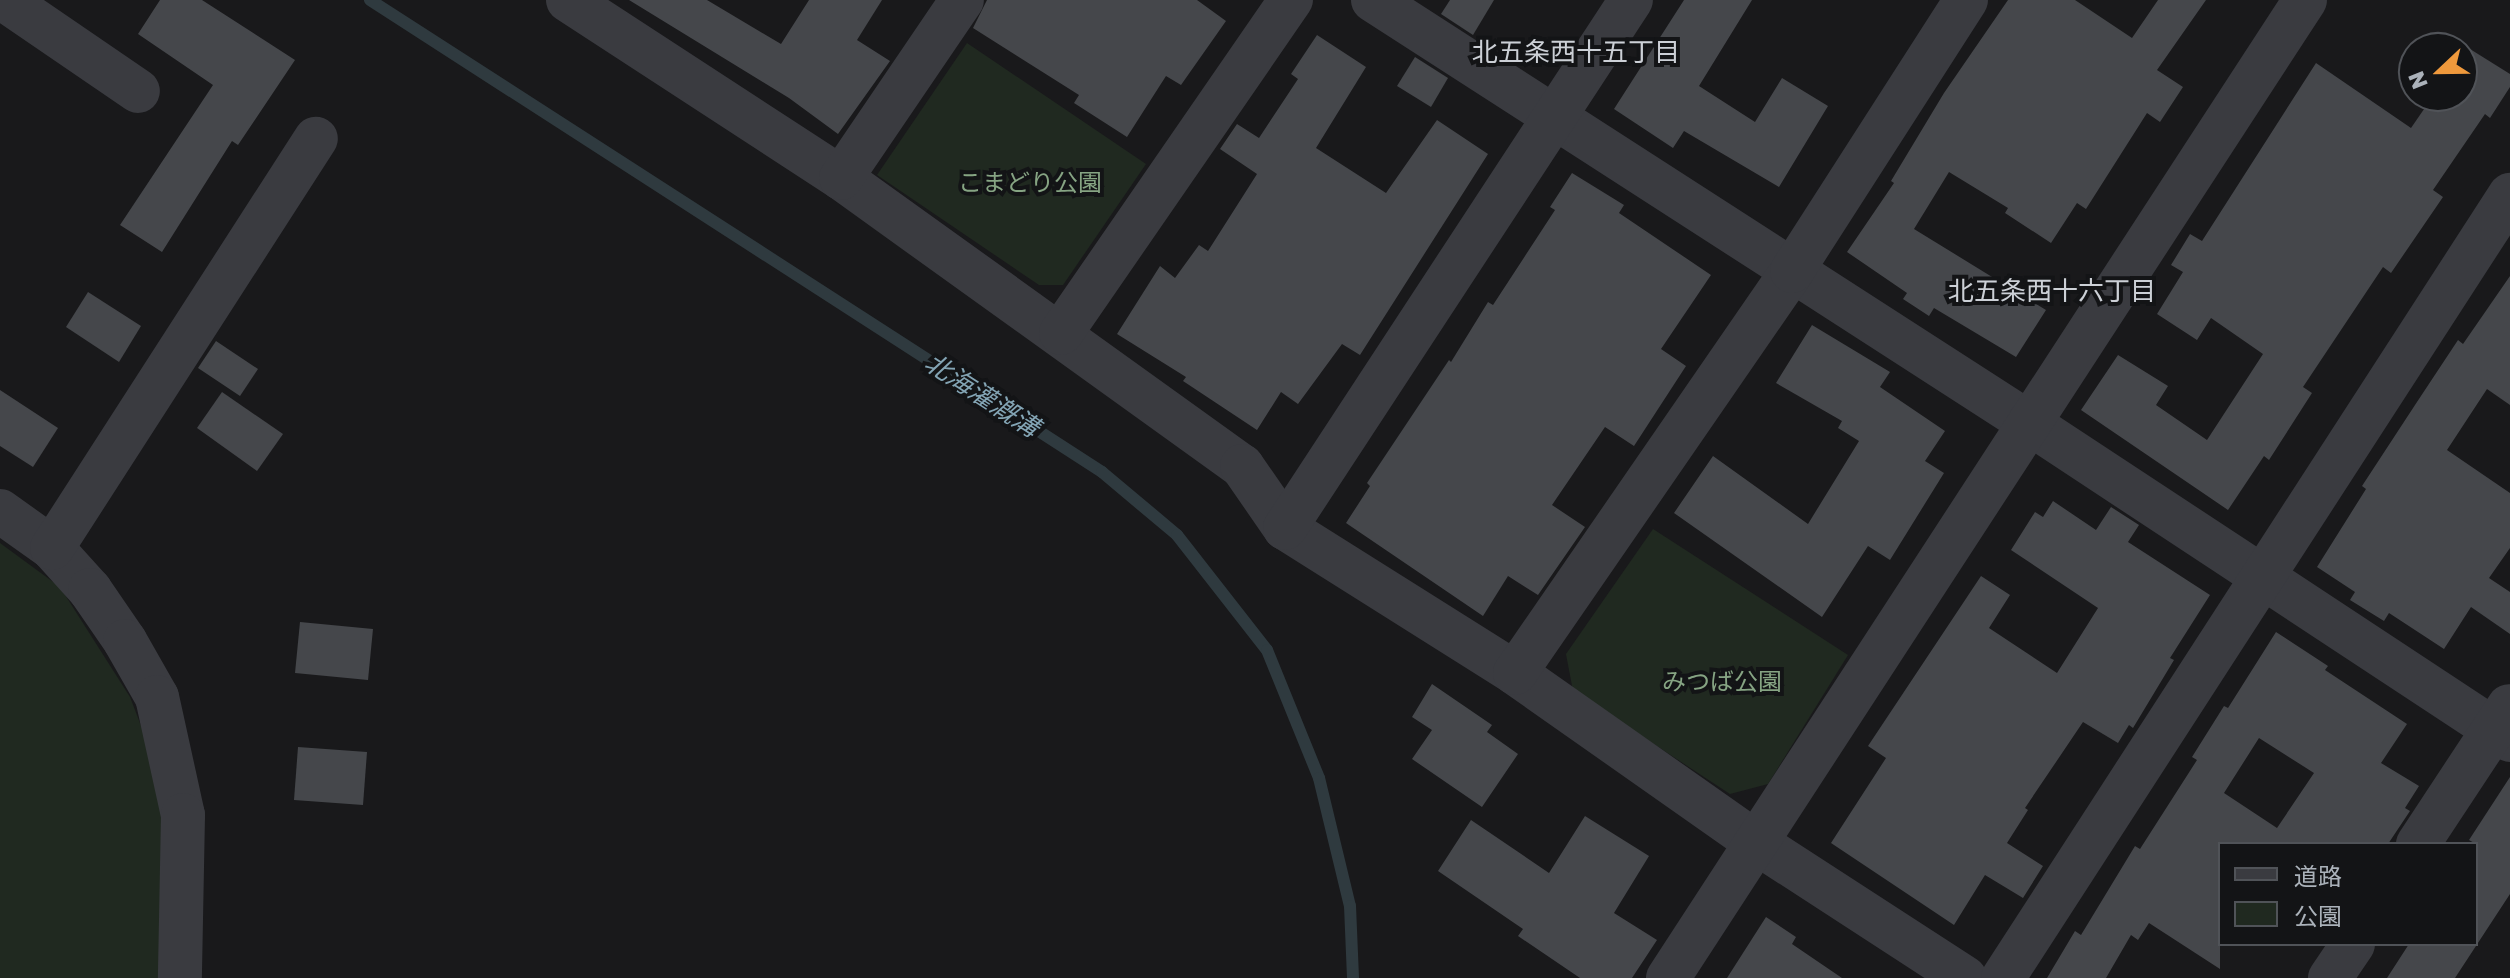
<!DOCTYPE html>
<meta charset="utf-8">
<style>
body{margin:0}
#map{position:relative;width:2510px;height:978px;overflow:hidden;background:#19191b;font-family:"Golos Text","Noto Sans JP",sans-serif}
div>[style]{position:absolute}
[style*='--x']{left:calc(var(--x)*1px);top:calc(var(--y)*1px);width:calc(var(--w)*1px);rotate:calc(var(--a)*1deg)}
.green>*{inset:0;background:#202920}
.stream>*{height:12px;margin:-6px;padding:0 6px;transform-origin:6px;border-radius:6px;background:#2f3a3f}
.building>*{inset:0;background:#45474b}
.minor>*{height:44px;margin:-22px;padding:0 22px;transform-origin:22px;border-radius:22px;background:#3a3b40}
span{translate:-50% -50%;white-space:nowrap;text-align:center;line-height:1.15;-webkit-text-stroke:8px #131416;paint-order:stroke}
.park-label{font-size:24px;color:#86a483}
.neighbourhood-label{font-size:26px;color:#ccd0d6}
.water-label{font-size:26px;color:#83a4b4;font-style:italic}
.legend{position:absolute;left:2218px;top:842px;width:260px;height:104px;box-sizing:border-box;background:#131416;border:2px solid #505358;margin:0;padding:10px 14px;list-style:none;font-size:24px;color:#abb2ba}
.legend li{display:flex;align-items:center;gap:16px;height:40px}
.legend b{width:40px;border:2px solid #505358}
.north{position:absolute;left:2398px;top:32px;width:80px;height:80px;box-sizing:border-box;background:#131416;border:2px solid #505358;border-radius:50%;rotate:248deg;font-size:22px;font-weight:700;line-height:32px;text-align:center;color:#abb2ba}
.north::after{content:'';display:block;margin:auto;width:28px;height:36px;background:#ef993c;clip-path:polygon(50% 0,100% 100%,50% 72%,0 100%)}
</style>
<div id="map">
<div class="green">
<div style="clip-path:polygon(967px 43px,1146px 164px,1063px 285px,1039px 285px,877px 175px)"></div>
<div style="clip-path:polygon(1653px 529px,1848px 655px,1768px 784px,1730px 794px,1573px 691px,1566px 654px)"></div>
<div style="clip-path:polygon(0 543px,60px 587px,130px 697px,156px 765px,167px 852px,161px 978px,0 978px)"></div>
</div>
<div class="stream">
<div style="--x:370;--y:0;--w:871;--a:32.81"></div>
<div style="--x:1102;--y:472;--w:98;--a:40"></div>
<div style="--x:1177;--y:535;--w:146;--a:52"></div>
<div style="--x:1267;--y:650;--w:138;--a:67.9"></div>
<div style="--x:1319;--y:778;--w:132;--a:76.4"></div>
<div style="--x:1350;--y:906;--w:72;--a:87.6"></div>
</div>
<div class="building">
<div style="clip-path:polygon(160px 0,202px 0,295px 60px,238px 145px,232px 141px,162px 252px,120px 225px,213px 85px,138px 34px)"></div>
<div style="clip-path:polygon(629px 0,707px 0,781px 44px,809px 0,882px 0,857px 40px,890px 61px,838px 134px,789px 98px)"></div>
<div style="clip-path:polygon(987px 0,1197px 0,1226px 21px,1181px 85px,1166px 76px,1127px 137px,1074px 103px,1079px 95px,973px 28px)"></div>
<div style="clip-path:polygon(1450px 0,1494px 0,1473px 35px,1441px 14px)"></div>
<div style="clip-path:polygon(1684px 0,1752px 0,1699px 86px,1755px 122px,1782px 78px,1828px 106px,1779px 187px,1684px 131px,1673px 148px,1614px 109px)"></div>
<div style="clip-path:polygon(2008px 0,2075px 0,2132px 38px,2158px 0,2206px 0,2157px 70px,2183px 87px,2160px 122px,2147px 113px,2086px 209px,2077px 203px,2051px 243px,2005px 213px,2008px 208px,1949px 172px,1914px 229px,2046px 310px,2016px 357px,1934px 308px,1929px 316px,1903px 299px,1907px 293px,1847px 252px,1894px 183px,1891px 181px,1944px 93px)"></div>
<div style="clip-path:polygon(1317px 35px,1366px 67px,1316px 148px,1386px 193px,1437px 120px,1488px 154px,1360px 355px,1342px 344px,1298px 404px,1281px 392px,1257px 430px,1183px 381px,1186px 377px,1117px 334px,1160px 266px,1175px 278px,1199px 245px,1208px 251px,1257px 174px,1220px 149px,1237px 124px,1259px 138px,1298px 79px,1291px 74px)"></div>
<div style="clip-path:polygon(2462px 44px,2510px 74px,2510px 87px,2490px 118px,2485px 114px,2433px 190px,2443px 197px,2391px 273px,2383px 267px,2303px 387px,2312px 393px,2269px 460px,2264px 456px,2228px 510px,2081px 410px,2118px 355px,2168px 386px,2156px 405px,2207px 440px,2263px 354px,2211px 318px,2197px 340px,2157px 314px,2183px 272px,2171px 265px,2190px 234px,2202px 241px,2316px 63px,2411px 128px,2433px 96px,2462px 96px)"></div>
<div style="clip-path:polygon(1415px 57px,1448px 78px,1431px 107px,1397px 86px)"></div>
<div style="clip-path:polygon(1572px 173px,1624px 205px,1619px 213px,1711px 275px,1661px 349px,1686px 366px,1634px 446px,1605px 427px,1552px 505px,1585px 527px,1538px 595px,1508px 576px,1483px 616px,1346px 523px,1370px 486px,1367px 483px,1449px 360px,1451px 362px,1488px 302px,1493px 305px,1555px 210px,1550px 207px)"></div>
<div style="clip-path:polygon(2510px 276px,2510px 405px,2487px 389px,2447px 450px,2510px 493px,2510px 548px,2489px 578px,2510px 592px,2510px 634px,2471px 607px,2444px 649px,2389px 613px,2384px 621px,2350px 600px,2355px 592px,2317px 567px,2366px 489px,2362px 486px,2415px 405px,2458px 340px,2463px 344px)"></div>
<div style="clip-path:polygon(88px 292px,141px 326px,119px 362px,66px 327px)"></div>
<div style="clip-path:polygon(1812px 325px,1890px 372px,1880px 387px,1945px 431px,1925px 461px,1944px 473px,1890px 560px,1868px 546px,1822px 617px,1674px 513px,1713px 456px,1808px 524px,1859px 441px,1838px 428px,1842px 421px,1776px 383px)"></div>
<div style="clip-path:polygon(216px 341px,258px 369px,240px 396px,198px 368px)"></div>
<div style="clip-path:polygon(0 390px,58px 428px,33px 467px,0 446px)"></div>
<div style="clip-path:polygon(222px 392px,283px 434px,257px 471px,197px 428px)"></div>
<div style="clip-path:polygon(2053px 501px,2096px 530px,2111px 507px,2139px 525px,2128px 542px,2210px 595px,2170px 658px,2174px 660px,2133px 728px,2129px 725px,2118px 743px,2083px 722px,2025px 808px,2028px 810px,2007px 843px,2043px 866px,2023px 898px,1985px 875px,1954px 925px,1831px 843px,1886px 758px,1868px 746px,1981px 576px,2010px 595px,1989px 628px,2057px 673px,2098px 608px,2011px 550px,2035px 512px,2043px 517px)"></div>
<div style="clip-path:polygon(300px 622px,373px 629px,368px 680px,295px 673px)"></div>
<div style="clip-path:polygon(evenodd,2276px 632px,2328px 666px,2325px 670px,2407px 724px,2381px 763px,2419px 786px,2405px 808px,2410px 811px,2388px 844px,2220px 844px,2220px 969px,2149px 923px,2138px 940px,2131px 935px,2106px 978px,2047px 978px,2075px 931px,2081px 935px,2135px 846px,2140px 849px,2197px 760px,2192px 757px,2224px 706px,2228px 708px,2276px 632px,2259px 738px,2314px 773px,2277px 828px,2224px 793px,2259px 738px)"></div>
<div style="clip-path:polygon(1432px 684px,1492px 725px,1487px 732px,1518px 754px,1482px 807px,1412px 759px,1432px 730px,1412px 717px)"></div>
<div style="clip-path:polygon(298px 747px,367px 752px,363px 805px,294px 800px)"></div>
<div style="clip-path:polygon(2510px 777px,2510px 894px,2455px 978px,2387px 978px,2409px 944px,2476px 944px,2476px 844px,2469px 840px)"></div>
<div style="clip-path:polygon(1585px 816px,1649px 856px,1614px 913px,1657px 940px,1632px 978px,1580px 978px,1518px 936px,1523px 929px,1438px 871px,1471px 820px,1549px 873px)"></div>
<div style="clip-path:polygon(1766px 917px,1796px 937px,1792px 944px,1842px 978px,1727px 978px)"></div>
</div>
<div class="minor">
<div style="--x:5;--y:0;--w:161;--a:34.4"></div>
<div style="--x:568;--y:0;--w:326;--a:33.1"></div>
<div style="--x:841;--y:178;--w:494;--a:35.7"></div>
<div style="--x:1242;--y:466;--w:75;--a:55.3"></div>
<div style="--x:1285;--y:528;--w:272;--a:32.2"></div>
<div style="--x:1515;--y:673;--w:296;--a:35.1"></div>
<div style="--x:1757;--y:843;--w:248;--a:33"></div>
<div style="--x:1373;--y:0;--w:781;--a:32.81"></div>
<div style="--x:2029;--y:423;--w:576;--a:33.39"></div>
<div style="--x:841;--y:178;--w:215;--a:-55.8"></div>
<div style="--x:1061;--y:333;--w:405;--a:-55.4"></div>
<div style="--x:0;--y:511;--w:64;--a:35.4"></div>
<div style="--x:52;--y:548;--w:57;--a:47.9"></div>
<div style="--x:90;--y:590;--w:62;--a:55.5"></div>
<div style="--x:125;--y:641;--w:64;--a:60.3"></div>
<div style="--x:157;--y:697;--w:121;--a:77.6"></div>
<div style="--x:183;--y:815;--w:163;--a:91.1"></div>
<div style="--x:1285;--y:528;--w:631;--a:-56.76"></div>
<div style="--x:52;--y:548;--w:487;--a:-57.2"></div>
<div style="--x:1515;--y:673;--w:488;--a:-55.4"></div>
<div style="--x:1792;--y:271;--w:322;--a:-57.3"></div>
<div style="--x:2418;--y:844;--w:165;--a:-56.6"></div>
<div style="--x:1668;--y:978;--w:1167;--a:-56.92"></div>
<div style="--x:2003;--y:978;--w:933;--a:-57.08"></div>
<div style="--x:2330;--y:978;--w:41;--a:-55.9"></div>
</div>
<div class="park-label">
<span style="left:1030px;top:182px">こまどり公園</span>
<span style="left:1722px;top:681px">みつば公園</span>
</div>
<div class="neighbourhood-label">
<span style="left:1576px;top:52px">北五条西十五丁目</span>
<span style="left:2052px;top:291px">北五条西十六丁目</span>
</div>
<div class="water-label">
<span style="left:982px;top:395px;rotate:33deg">北海灌漑溝</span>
</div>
<ul class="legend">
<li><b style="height:10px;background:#3a3b40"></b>道路</li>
<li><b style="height:22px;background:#202920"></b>公園</li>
</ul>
<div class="north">N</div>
</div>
